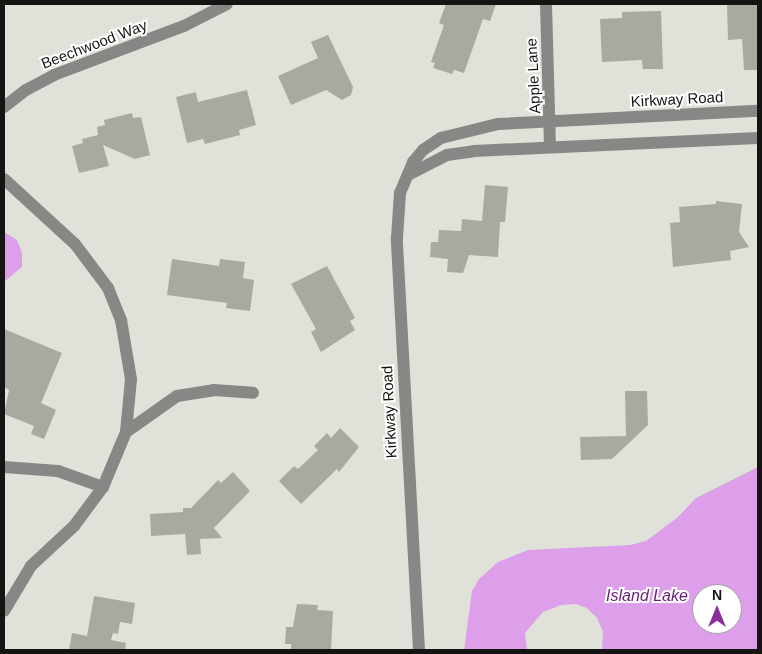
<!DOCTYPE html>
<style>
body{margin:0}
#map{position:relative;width:762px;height:654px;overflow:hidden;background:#e0e2da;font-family:Helvetica,sans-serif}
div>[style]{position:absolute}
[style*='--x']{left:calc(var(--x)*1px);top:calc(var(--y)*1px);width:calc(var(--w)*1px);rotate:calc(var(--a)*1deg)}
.water>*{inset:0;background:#dd9fea}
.building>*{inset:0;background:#a8aaa2}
.minor>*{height:12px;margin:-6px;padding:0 6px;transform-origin:6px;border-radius:6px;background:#878885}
span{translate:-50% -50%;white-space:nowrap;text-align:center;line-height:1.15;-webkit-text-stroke:4px #fff;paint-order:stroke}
.street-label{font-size:15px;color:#141512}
.water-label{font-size:16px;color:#681d76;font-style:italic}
.frame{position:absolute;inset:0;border:5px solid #141512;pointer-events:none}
.north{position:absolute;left:692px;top:584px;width:50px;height:50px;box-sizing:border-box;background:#fff;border:1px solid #a1a1a0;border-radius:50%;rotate:0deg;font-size:14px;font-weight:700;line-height:20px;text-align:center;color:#141512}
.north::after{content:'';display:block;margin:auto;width:18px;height:22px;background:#882f9a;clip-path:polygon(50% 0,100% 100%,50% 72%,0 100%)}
</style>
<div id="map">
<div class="water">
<div style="clip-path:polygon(4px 232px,17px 240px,22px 253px,22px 267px,4px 282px)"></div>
<div style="clip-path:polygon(evenodd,758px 467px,758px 650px,602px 650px,603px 632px,597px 618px,587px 608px,576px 604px,561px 605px,543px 612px,525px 633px,527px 650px,464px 650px,472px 591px,479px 579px,498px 562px,528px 550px,630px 545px,646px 541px,678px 517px,696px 498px,758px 467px,702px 594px,732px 594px,732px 624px,702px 624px,702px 594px)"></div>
</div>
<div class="building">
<div style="clip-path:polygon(446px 4px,496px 4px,490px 21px,483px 19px,464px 73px,454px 70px,452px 74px,433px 68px,435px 63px,431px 62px,444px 25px,439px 23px)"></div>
<div style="clip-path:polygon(727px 4px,758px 4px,758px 70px,744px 70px,742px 39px,728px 40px)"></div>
<div style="clip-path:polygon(661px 11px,663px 69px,643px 69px,642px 60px,602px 62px,600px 19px,622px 18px,622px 12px)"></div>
<div style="clip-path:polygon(328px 35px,353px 87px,351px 95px,342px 100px,326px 90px,291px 105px,278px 76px,318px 58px,311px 42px)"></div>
<div style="clip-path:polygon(247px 90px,256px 125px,239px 130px,240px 135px,205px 144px,203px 139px,187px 143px,176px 97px,196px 92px,198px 102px)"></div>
<div style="clip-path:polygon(132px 113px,133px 118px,141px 117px,150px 155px,135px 159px,103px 145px,109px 166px,79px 173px,72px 146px,83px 143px,82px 139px,98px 135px,97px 127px,105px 125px,104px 120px)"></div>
<div style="clip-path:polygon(485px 185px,508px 187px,505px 222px,500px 222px,498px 257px,469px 255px,463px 273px,447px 272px,448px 259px,430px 257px,431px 242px,438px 242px,439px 230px,461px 231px,462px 219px,482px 221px)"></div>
<div style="clip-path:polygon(716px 201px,742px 204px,739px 232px,749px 247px,730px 251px,731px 260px,673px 267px,670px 223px,680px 222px,679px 207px,716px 204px)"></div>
<div style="clip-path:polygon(172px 259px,219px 266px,220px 259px,245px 262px,243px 278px,254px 280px,250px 311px,226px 308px,227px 303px,167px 295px)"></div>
<div style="clip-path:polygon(327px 266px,355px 318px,350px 321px,355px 330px,321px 352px,311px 332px,316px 329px,291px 284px)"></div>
<div style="clip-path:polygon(4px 329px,62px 353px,41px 403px,56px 410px,44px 439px,31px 434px,34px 426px,4px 414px,9px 390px,4px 387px)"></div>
<div style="clip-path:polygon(625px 391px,647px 391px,648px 425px,612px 459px,581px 460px,580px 437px,626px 436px)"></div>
<div style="clip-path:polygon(340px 428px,359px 447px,339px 472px,337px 469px,301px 504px,279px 481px,294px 466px,298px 469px,318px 450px,314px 446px,327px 433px,331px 438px)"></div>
<div style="clip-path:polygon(233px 472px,250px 491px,214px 528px,222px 538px,200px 539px,201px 554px,187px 555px,185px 534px,151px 536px,150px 514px,183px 512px,183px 508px,191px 508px,218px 480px,221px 483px)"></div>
<div style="clip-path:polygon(94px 596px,135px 603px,132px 624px,120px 622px,118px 634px,113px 633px,111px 640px,126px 643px,125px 650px,69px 650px,72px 633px,87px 636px)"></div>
<div style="clip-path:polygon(297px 604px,318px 605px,317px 610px,333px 611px,331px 650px,291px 650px,291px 644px,285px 644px,286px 627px,293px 627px)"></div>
</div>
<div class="minor">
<div style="--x:546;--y:4;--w:142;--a:88.4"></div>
<div style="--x:4;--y:107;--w:28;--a:-38"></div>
<div style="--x:26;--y:90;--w:32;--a:-28"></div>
<div style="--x:54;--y:75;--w:139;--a:-20.7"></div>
<div style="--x:184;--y:26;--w:48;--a:-27.1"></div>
<div style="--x:408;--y:175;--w:44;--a:-27.1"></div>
<div style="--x:447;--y:155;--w:27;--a:-8"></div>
<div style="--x:474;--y:151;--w:284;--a:-2.6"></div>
<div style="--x:4;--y:179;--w:96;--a:42.5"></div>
<div style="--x:75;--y:244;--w:55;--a:53.1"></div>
<div style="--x:108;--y:288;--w:35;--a:68"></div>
<div style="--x:121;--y:320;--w:60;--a:80.4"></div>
<div style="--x:131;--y:379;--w:53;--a:95.4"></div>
<div style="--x:126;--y:432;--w:60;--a:112.7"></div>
<div style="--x:103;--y:487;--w:49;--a:126.6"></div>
<div style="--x:74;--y:526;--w:59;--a:137.1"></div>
<div style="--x:31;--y:566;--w:52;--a:121"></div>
<div style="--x:126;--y:432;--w:62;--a:-35.2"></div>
<div style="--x:177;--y:396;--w:37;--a:-9"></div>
<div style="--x:214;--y:390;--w:39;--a:4"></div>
<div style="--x:4;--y:467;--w:54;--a:4.2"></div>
<div style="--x:58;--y:471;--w:48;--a:19.6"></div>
<div style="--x:419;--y:650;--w:413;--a:-93.1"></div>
<div style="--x:397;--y:238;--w:45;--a:-86.2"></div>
<div style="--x:400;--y:193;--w:34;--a:-67"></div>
<div style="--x:413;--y:162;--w:16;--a:-50"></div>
<div style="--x:423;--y:150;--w:22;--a:-34"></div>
<div style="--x:441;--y:138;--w:59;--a:-13.8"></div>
<div style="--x:498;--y:124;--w:260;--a:-2.9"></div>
</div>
<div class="street-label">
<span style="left:94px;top:44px;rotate:-21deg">Beechwood Way</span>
<span style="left:533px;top:76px;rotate:-93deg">Apple Lane</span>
<span style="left:677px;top:99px;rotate:-3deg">Kirkway Road</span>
<span style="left:389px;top:412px;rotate:-93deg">Kirkway Road</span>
</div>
<div class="water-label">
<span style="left:647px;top:596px">Island Lake</span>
</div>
<div class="frame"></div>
<div class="north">N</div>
</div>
